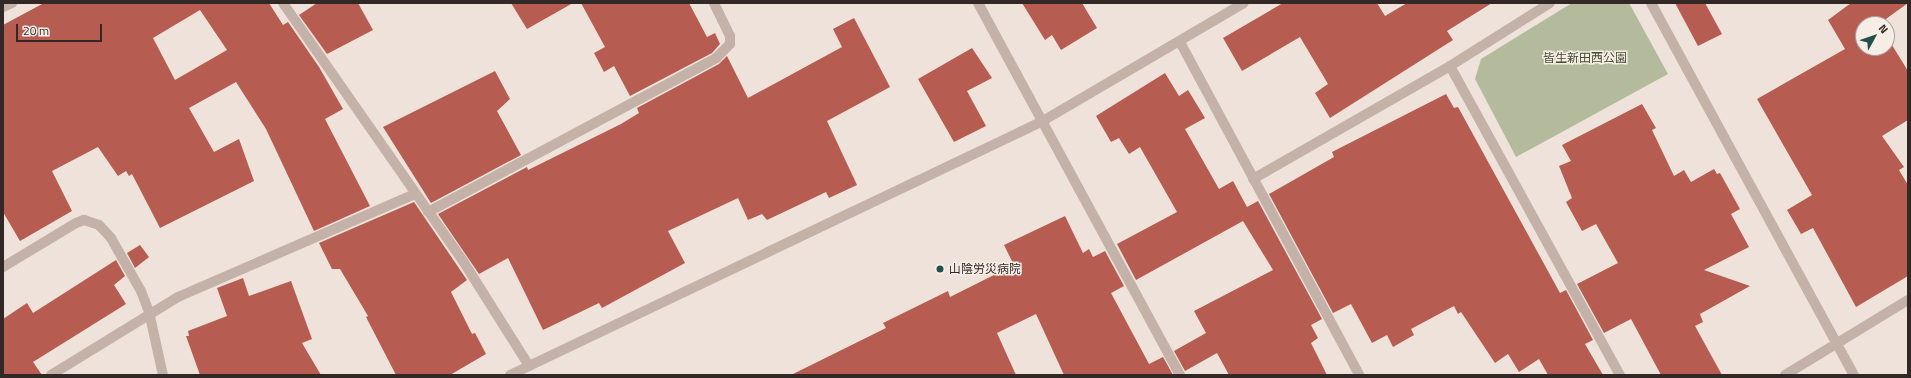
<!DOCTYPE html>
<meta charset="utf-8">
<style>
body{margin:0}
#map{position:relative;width:1911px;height:378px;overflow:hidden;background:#eee2da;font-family:"Titillium Web","Noto Sans JP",sans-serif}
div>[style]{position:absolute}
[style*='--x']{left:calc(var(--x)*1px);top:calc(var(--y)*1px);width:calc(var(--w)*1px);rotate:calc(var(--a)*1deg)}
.green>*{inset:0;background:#b4bb9c}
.building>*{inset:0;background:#b65c50}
.minor>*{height:10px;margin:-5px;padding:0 5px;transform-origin:5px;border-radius:5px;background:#c4b1a8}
.dots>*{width:11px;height:11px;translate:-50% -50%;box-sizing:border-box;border:2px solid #f6ede6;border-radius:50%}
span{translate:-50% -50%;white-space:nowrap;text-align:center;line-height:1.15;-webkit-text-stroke:3px #f6ede6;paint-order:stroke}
.park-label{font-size:12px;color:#454d2e}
.poi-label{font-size:12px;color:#322927}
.left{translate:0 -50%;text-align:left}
.frame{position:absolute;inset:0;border:4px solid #322927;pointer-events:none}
.north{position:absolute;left:1855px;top:16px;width:40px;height:40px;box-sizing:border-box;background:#f6ede6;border:1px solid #a89f9a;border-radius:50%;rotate:50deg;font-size:11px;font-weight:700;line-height:16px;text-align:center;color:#322927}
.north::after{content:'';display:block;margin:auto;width:14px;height:18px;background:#224e4c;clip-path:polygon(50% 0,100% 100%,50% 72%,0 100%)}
.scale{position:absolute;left:16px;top:24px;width:86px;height:18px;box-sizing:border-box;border:2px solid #322927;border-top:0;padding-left:5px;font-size:12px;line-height:14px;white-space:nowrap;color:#322927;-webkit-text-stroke:3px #f6ede6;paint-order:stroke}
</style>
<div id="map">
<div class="green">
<div style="clip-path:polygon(1572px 3px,1629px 3px,1668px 74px,1516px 157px,1475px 79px,1481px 59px)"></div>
</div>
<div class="building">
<div style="clip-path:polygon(evenodd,44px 3px,269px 3px,283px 25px,288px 22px,319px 67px,343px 109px,325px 119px,370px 206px,314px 231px,266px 129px,236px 82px,189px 108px,214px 152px,239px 139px,254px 181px,160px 228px,132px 174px,129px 176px,126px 171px,118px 176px,98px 147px,52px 171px,72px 211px,20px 241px,3px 212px,3px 25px,44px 3px,200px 10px,227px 50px,175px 80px,153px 38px,200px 10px)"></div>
<div style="clip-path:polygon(317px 3px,358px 3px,373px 30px,327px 54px,299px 15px)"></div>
<div style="clip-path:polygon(511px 3px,573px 3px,527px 29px)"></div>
<div style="clip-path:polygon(581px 3px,689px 3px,707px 37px,715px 33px,720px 44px,712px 53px,630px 96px,614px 66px,604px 72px,594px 53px,605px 47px)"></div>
<div style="clip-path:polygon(1022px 3px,1082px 3px,1097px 28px,1061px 50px,1052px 35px,1045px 40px)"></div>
<div style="clip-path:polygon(1283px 3px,1377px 3px,1385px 16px,1407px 3px,1492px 3px,1447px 31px,1453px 40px,1330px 118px,1315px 93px,1328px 84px,1300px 37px,1242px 71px,1223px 38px)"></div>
<div style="clip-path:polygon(1675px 3px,1705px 3px,1722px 34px,1698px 46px)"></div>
<div style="clip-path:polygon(1851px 3px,1908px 3px,1879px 24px,1863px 24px,1863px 48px,1887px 48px,1887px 37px,1908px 71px,1908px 120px,1882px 136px,1904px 167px,1899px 170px,1908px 185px,1908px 276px,1856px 307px,1813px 228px,1801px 234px,1787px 210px,1812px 195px,1757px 99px,1845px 49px,1828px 20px)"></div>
<div style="clip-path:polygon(854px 18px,890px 87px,827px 121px,857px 185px,829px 198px,826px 192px,767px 220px,762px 214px,748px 220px,738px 198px,668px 231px,685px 263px,602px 308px,599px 303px,543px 330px,508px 258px,479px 274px,438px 214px,527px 167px,528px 170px,621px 124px,639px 113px,637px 108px,719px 64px,727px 56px,748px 98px,842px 47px,833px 29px)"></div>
<div style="clip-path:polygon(972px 48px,992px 78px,967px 91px,986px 126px,954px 142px,918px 79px)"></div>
<div style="clip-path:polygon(495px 71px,510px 99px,497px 111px,521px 155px,431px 203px,383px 127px)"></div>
<div style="clip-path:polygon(1165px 73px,1179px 96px,1188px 90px,1205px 118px,1185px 129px,1219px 189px,1233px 181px,1247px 207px,1258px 201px,1322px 319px,1311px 325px,1318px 338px,1311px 343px,1327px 375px,1229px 375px,1217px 353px,1185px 371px,1174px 351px,1206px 333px,1194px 311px,1273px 270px,1243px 221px,1136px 280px,1117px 244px,1177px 212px,1140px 147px,1129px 154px,1119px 138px,1111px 142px,1096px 116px)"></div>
<div style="clip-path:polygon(1446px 94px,1454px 108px,1458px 107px,1560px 293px,1566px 290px,1593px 340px,1585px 344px,1603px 375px,1548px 375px,1539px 359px,1519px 372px,1508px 354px,1495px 363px,1461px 312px,1458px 314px,1454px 306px,1411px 329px,1414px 335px,1393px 347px,1387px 335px,1372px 343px,1351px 304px,1333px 313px,1269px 194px,1334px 157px,1332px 152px)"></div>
<div style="clip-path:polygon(1642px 104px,1656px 128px,1652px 130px,1674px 176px,1684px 170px,1691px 182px,1714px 169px,1717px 174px,1720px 173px,1740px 209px,1731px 214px,1749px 247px,1704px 270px,1750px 286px,1700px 314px,1703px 322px,1695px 326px,1722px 375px,1661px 375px,1631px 319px,1604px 333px,1577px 284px,1618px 263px,1596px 224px,1582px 231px,1566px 202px,1572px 198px,1559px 166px,1571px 161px,1562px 145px)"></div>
<div style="clip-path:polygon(414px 202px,467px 280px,451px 292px,472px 334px,475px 333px,486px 354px,450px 375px,396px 375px,366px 317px,368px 316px,340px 269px,332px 269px,319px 243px)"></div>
<div style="clip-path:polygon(1065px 216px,1083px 253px,1089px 249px,1093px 257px,1105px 251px,1124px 286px,1111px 293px,1149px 364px,1163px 357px,1173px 375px,1064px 375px,1036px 314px,997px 333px,1016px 375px,791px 375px,886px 328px,883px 323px,948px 291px,950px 297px,1014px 265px,1004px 245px)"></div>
<div style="clip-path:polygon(140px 245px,149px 257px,135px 268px,127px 253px)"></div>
<div style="clip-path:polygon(116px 260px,125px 276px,114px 285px,126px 304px,33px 362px,42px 375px,3px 375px,3px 319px,27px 303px,33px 313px)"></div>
<div style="clip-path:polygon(243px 278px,249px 296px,291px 281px,312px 339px,302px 343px,321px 375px,200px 375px,186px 336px,189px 336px,188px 331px,227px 316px,217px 288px)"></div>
</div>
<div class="minor">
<div style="--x:283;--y:3;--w:315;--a:55.1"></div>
<div style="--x:463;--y:261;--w:124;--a:57.8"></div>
<div style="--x:978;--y:3;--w:423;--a:61.5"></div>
<div style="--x:1651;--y:3;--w:424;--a:61.4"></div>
<div style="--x:3;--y:7;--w:10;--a:-24"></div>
<div style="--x:1180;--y:42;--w:378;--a:61.7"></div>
<div style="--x:1450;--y:66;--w:353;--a:61.2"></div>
<div style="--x:1253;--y:179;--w:227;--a:-29.8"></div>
<div style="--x:1450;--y:66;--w:118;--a:-32.2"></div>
<div style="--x:428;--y:212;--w:327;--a:-28.1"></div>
<div style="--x:716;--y:58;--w:20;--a:-45"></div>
<div style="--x:730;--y:44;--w:8;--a:-90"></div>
<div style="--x:730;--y:36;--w:37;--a:-116"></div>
<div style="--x:3;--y:267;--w:85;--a:-31.1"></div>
<div style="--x:76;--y:223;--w:9;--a:-21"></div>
<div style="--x:84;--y:220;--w:16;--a:18"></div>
<div style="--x:99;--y:225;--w:18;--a:47"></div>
<div style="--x:111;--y:238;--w:61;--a:60.5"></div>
<div style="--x:141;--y:291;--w:22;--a:69"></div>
<div style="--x:149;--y:312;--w:65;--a:77.5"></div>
<div style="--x:51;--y:375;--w:149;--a:-31.6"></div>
<div style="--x:178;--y:297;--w:258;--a:-23.5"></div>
<div style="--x:510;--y:375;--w:588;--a:-25.48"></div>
<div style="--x:1041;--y:122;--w:235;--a:-30.4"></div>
<div style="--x:1785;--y:375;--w:144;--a:-31.4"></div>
</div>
<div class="dots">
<div style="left:940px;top:269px;background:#224e4c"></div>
</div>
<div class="park-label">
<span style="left:1585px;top:58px">皆生新田西公園</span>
</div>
<div class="poi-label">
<span class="left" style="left:949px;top:269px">山陰労災病院</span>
</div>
<div class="frame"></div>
<div class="north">N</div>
<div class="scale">20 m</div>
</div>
